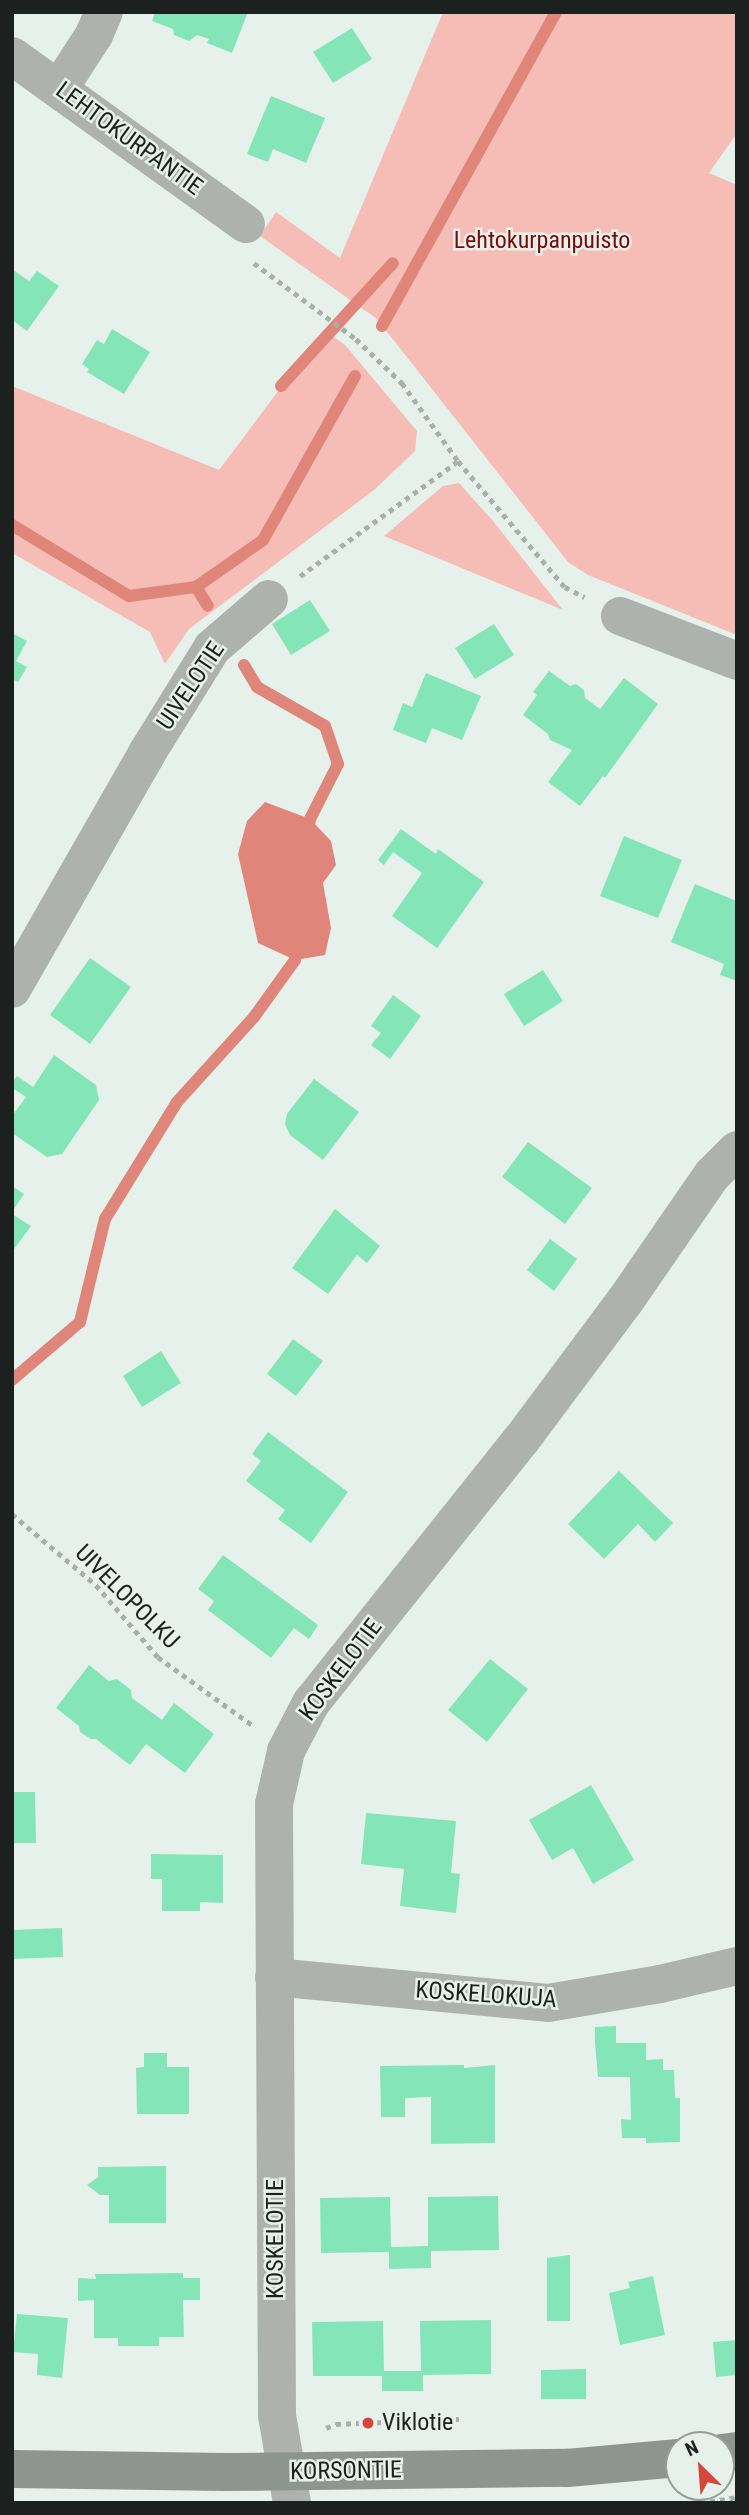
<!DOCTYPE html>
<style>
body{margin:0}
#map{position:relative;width:749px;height:2515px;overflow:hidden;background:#e6f1eb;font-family:"Roboto Condensed",sans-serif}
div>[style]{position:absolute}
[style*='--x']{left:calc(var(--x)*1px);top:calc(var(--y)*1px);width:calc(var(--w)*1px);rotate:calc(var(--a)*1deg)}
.green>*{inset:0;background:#f5bdb5}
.water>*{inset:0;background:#e08579}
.stream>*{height:12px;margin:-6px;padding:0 6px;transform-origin:6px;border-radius:6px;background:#e08579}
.building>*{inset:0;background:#84e6b8}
.path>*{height:4.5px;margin-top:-2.25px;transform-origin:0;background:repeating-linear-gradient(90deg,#a8b0ac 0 5px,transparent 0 10px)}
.street>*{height:38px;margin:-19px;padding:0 19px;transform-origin:19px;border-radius:19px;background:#adb2af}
.secondary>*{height:38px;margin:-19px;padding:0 19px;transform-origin:19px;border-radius:19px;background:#8d9591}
.dots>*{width:19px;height:19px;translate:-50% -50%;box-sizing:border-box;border:4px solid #e6f1eb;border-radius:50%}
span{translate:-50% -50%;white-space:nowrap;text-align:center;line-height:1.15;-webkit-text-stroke:5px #e6f1eb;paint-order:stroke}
.street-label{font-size:24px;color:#1c201e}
.park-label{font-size:24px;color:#7b0a08}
.poi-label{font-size:24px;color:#1c201e}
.left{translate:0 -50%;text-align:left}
.frame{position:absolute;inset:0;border:14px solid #1c201e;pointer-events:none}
.north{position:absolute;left:665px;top:2431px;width:70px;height:70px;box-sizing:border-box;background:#e6f1eb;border:2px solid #959d99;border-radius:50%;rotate:335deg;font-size:19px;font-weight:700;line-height:28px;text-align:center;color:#1c201e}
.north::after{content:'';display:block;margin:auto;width:24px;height:32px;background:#d5473a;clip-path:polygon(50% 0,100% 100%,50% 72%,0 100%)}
</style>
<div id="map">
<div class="green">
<div style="clip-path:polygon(443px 12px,737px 12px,737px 133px,709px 173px,737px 185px,737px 635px,588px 575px,568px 562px,377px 319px,260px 236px,276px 212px,340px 258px)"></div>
<div style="clip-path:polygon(324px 330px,345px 345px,417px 431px,415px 451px,374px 490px,189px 629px,165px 664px,150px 632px,12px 553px,12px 386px,219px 470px)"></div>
<div style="clip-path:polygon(459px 483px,493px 521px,563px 610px,384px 536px,443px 486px)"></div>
</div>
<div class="water">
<div style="clip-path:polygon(265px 802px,310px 819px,331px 841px,336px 865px,323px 883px,331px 928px,325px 955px,295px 960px,258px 943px,238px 854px,247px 821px)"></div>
</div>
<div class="stream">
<div style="--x:382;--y:326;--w:359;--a:-61"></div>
<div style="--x:281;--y:386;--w:166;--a:-47.7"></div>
<div style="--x:12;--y:525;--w:137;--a:31.3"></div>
<div style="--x:129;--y:596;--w:68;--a:-7.7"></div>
<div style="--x:196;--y:587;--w:82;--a:-35"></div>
<div style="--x:263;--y:540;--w:188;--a:-60.7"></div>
<div style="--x:196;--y:587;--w:22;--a:58"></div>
<div style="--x:244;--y:665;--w:26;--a:59"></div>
<div style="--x:257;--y:687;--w:78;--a:29.8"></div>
<div style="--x:325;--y:726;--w:40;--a:71.1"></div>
<div style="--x:338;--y:764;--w:62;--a:117"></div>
<div style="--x:310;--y:819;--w:14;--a:98"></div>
<div style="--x:12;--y:1380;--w:89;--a:-40.5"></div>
<div style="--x:80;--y:1322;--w:106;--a:-76.4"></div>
<div style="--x:105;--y:1219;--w:137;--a:-58.4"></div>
<div style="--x:177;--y:1102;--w:115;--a:-47.8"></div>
<div style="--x:254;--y:1017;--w:70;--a:-54.3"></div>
<div style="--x:295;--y:960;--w:15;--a:-82"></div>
</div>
<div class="building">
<div style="clip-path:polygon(155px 12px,248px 12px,232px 53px,207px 43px,209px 39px,197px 35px,189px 41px,174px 35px,173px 29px,152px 21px)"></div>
<div style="clip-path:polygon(352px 28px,372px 59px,333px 83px,313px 52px)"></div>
<div style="clip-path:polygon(271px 96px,325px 118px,306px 163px,273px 149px,268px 162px,247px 154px)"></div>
<div style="clip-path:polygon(12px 269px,29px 281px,37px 271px,59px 286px,27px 331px,12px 320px)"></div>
<div style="clip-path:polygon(112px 329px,150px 352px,124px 394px,87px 372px,89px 369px,82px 364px,97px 340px,104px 344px)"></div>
<div style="clip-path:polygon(310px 600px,330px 631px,291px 655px,272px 624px)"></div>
<div style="clip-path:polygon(494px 624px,514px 655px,475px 679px,455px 648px)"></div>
<div style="clip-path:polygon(12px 633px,27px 641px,16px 661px,27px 667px,18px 682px,12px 679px)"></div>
<div style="clip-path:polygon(549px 671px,570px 686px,576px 684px,584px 690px,585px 698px,600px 709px,624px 678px,658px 704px,605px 778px,603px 776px,580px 806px,548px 782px,572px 750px,550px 740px,548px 734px,523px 715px,537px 695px,533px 692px)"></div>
<div style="clip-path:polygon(426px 673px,481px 696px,462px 740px,432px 728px,426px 743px,393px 730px,403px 703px,412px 707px)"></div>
<div style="clip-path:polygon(401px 829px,436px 854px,438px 849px,484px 882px,437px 948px,392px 916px,422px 873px,393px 852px,384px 865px,378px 860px)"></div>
<div style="clip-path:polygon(624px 836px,682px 860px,658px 918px,600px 896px)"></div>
<div style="clip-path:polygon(695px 884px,737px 901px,737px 981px,720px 975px,724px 964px,671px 942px)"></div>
<div style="clip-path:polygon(90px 958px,131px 987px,90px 1044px,50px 1015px)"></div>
<div style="clip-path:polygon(543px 970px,563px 1001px,524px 1026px,504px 994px)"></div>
<div style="clip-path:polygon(393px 995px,421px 1016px,390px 1059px,371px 1045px,381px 1033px,371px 1026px)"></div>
<div style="clip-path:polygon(54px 1055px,96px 1085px,99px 1100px,62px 1154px,47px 1157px,12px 1133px,12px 1116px,26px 1097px,12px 1088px,12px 1082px,17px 1076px,33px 1087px)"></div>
<div style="clip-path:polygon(314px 1079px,359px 1112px,323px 1160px,290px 1135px,285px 1124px,287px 1114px)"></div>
<div style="clip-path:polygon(528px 1142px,592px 1188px,565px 1224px,502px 1177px)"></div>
<div style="clip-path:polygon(12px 1186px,24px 1194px,12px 1212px)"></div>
<div style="clip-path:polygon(335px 1209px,380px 1246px,367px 1263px,357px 1255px,328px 1294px,292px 1268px)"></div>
<div style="clip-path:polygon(12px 1214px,31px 1226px,12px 1252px)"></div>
<div style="clip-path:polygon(550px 1239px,577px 1259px,554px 1291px,527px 1270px)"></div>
<div style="clip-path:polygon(293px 1339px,323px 1361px,296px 1396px,267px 1374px)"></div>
<div style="clip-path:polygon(161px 1351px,181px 1383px,142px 1407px,123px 1376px)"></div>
<div style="clip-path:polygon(268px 1432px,348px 1492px,311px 1543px,278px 1519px,285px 1510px,246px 1481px,261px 1461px,252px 1454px)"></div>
<div style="clip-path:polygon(619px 1471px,673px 1523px,655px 1542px,638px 1524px,604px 1559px,568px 1524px)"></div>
<div style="clip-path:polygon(223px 1555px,318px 1625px,309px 1639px,294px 1628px,271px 1658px,208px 1610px,214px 1601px,198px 1589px)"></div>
<div style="clip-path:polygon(490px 1659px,528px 1689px,487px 1742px,448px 1710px)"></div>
<div style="clip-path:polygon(89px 1665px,109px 1681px,117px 1679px,131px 1690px,132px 1698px,162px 1720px,174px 1703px,214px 1734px,185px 1773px,146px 1744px,130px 1765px,96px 1739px,91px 1739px,80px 1732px,79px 1726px,56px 1708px)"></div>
<div style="clip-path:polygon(591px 1785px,634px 1860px,593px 1884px,573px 1848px,552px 1860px,529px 1820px)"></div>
<div style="clip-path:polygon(12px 1792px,35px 1792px,36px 1843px,12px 1843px)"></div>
<div style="clip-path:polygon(366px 1813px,456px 1821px,451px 1873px,460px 1874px,456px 1913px,400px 1906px,404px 1869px,361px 1864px)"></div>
<div style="clip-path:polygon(151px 1854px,223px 1855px,223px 1903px,200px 1902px,200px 1911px,162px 1911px,162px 1879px,151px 1879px)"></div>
<div style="clip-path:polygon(62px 1928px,63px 1957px,12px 1959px,12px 1930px)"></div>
<div style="clip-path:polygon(616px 2026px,616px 2043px,646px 2043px,646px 2060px,663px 2059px,663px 2070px,674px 2070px,675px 2098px,680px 2098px,680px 2142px,646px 2143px,646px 2138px,622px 2138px,621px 2119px,631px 2120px,630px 2077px,598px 2077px,595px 2043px,595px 2027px)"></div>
<div style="clip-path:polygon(144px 2053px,167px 2053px,167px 2067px,189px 2067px,189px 2114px,137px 2114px,136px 2068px,144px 2067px)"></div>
<div style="clip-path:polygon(464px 2065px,464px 2068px,495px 2065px,495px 2143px,431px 2144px,431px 2097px,405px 2098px,405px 2117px,381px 2117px,380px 2066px)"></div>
<div style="clip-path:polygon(166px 2166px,166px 2223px,109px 2223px,109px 2195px,100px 2195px,87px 2185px,98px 2177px,98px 2167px)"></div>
<div style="clip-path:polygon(498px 2196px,499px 2250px,431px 2251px,431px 2268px,389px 2269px,389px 2252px,321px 2253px,320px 2198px,390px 2197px,391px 2247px,428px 2246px,428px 2197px)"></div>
<div style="clip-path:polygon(570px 2255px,570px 2321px,547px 2321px,547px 2258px)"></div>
<div style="clip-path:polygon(183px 2273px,183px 2278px,200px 2278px,200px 2300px,183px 2300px,184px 2337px,159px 2337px,159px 2346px,118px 2346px,118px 2338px,94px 2338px,94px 2300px,78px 2301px,78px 2278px,96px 2279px,95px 2274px)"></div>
<div style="clip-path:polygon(653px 2276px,665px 2335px,620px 2345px,609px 2293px,630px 2288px,628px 2282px)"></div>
<div style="clip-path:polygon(17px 2314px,68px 2318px,62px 2378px,37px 2375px,38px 2354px,13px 2352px)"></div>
<div style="clip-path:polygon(491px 2320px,491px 2374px,423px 2375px,423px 2391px,382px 2391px,382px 2376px,313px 2376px,312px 2322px,383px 2321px,384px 2371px,421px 2371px,420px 2321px)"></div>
<div style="clip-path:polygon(737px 2340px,737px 2375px,716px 2377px,713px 2342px)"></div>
<div style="clip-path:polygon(586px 2369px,586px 2399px,541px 2399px,541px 2370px)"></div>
</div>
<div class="path">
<div style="--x:254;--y:263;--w:127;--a:36.7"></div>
<div style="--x:356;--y:339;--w:64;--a:43.7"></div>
<div style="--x:402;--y:383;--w:96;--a:54.3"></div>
<div style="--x:458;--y:461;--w:165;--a:49.7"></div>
<div style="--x:565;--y:587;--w:22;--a:27"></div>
<div style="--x:300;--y:576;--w:195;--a:-36"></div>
<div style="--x:12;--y:1514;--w:110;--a:40.2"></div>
<div style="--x:96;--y:1585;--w:95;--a:49.3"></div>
<div style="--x:158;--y:1657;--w:120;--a:35.8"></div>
<div style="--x:326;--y:2428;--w:11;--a:-22"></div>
<div style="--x:336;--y:2424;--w:123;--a:-2.3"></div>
<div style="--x:700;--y:2503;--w:37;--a:-9"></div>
</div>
<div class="street">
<div style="--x:12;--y:56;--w:288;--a:35.7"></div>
<div style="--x:59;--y:89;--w:64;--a:-57.1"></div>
<div style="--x:94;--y:35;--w:25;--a:-67"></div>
<div style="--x:620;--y:616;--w:125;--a:21"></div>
<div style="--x:12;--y:989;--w:272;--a:-60.2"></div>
<div style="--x:147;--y:753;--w:123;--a:-58.2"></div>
<div style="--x:212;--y:648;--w:75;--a:-40.7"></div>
<div style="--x:274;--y:1977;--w:275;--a:5.4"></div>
<div style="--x:548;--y:2003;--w:114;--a:-9.6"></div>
<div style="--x:660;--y:1984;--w:79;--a:-13.2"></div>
<div style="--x:292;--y:2503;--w:89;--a:-99.7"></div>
<div style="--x:277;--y:2415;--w:611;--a:-90.28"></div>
<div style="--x:274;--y:1804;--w:54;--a:-77.2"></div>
<div style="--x:286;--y:1751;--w:54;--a:-62.5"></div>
<div style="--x:311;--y:1703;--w:338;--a:-51.4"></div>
<div style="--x:522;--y:1439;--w:172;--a:-53.3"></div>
<div style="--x:625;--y:1301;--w:153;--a:-55.4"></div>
<div style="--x:712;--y:1175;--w:35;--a:-45"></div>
</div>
<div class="secondary">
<div style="--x:721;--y:2453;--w:16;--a:-7"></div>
<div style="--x:12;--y:2469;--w:215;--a:0.8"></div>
<div style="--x:227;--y:2472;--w:340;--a:-0.7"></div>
<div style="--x:567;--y:2468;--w:112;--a:-5.1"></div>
</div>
<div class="dots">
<div style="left:368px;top:2423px;background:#d5473a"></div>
</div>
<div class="street-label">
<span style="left:129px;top:139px;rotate:36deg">LEHTOKURPANTIE</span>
<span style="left:191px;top:686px;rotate:-56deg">UIVELOTIE</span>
<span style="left:127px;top:1597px;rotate:45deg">UIVELOPOLKU</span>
<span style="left:341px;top:1670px;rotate:-53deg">KOSKELOTIE</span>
<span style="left:486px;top:1995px;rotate:4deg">KOSKELOKUJA</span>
<span style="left:276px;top:2239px;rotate:-90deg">KOSKELOTIE</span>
<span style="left:346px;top:2471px;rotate:-1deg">KORSONTIE</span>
</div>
<div class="park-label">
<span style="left:542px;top:241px">Lehtokurpanpuisto</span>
</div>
<div class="poi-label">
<span class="left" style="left:382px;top:2423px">Viklotie</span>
</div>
<div class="frame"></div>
<div class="north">N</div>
</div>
